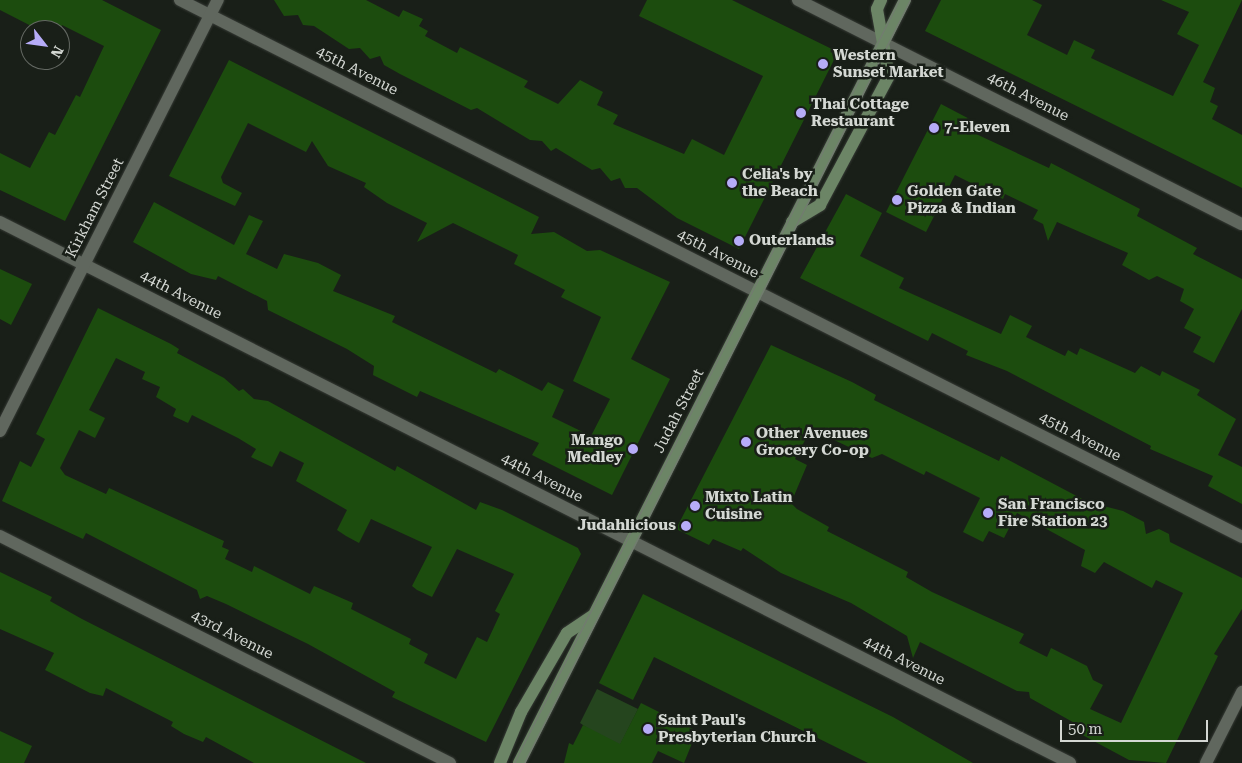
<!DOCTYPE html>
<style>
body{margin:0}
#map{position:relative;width:1242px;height:763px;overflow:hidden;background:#191f18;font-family:"Roboto Serif",serif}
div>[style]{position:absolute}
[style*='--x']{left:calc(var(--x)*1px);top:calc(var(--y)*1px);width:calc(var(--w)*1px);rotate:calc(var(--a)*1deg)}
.green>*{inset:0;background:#25451e}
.building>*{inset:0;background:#1c4c0e}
.roads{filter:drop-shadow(0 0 1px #373b36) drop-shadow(0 0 1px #373b36)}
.street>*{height:12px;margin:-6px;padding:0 6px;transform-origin:6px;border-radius:6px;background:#60675e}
.secondary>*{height:12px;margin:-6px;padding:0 6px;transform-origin:6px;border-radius:6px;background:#6c8566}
.tram>*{height:1px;margin:-0.5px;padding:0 0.5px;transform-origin:0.5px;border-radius:0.5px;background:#747973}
.dots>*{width:14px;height:14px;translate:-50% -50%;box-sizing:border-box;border:2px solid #191f18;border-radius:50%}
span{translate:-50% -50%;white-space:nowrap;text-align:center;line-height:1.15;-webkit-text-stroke:5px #191f18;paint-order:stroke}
.poi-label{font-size:15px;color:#d4d8d3;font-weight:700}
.left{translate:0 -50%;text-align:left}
.right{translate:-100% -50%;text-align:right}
.street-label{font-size:15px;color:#d4d8d3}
.north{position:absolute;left:20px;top:20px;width:50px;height:50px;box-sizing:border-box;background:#191f18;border:1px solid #646963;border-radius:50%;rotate:120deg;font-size:14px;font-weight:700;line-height:20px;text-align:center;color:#d4d8d3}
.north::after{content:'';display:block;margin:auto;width:18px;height:22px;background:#b6acf8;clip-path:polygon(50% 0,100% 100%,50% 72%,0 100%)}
.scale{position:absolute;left:1060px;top:720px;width:148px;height:22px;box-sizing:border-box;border:2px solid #d4d8d3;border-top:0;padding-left:6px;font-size:15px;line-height:18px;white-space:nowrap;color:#d4d8d3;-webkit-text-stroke:4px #191f18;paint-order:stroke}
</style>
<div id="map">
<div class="green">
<div style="clip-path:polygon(597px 689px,638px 709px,618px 749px,580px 723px)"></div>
</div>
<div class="building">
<div style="clip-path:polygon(0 0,102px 0,161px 30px,65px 221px,0 190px,0 153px,30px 168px,49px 132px,55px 135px,76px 95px,80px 97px,104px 46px,62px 25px,60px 30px,39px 30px,0 10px)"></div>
<div style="clip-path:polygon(274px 0,366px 0,399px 17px,403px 10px,423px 19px,419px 26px,428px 31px,425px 36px,457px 53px,460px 47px,528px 81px,524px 87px,558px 104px,580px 80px,603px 92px,597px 105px,618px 115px,613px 124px,684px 154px,692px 139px,724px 155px,763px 76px,639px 16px,647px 0,732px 0,838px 52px,739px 249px,677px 218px,637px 188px,625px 188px,620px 178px,611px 181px,600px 168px,592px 170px,556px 148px,551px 151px,542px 141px,530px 140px,477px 108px,471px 110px,400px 74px,384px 65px,380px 56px,370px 59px,360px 48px,349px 49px,314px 26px,303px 25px,298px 15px,284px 16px)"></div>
<div style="clip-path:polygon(941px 0,1032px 0,1042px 5px,1027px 35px,1067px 55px,1074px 40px,1095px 50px,1091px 58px,1173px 96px,1199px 45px,1177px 34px,1189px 12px,1161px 0,1242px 0,1203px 82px,1215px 88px,1210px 102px,1218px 106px,1212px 119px,1242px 135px,1242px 188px,925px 31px)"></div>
<div style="clip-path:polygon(229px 60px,539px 217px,531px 234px,554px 232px,587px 251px,600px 250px,670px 282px,631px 359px,670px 379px,612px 495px,532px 455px,539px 443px,420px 391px,417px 397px,373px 375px,374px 366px,347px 349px,268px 310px,267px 301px,218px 276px,216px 280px,191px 274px,133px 242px,154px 202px,234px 245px,249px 215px,263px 221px,246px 254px,277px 269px,284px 254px,318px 263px,341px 275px,333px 291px,395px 316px,392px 322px,496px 373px,499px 369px,542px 391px,548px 382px,564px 390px,552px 417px,591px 436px,610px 399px,573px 381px,601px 317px,561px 297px,565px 290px,514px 264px,518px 255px,453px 223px,417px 242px,427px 223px,387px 203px,364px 187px,366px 183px,328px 166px,312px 141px,306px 152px,248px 123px,221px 177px,223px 183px,242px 193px,235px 206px,169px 176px)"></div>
<div style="clip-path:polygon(941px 104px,981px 125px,976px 134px,1049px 168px,1051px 163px,1140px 209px,1137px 216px,1197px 248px,1193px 254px,1242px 279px,1242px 309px,1214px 363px,1193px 352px,1201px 337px,1184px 328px,1194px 309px,1180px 301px,1184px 289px,1157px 276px,1149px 280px,1122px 265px,1128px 253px,1057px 222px,1048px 241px,1043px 224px,1033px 219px,1038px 210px,1005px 194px,1003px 199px,955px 175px,926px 232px,886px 212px)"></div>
<div style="clip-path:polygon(846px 194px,882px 213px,860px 256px,904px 278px,899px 288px,1001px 334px,1010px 315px,1032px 326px,1026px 337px,1065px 356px,1068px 350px,1077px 355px,1080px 348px,1135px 373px,1141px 366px,1160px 376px,1162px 371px,1200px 390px,1197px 395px,1236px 419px,1218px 455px,1242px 467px,1242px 504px,1208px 486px,1213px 476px,1150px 449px,1151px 446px,1007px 371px,966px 355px,968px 351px,932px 333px,928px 341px,800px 278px)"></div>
<div style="clip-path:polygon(0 269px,32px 284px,11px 325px,0 319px)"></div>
<div style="clip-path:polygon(evenodd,98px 308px,171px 344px,179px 349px,177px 353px,224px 378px,239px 391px,243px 389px,254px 399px,268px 401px,395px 471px,397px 466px,476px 510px,480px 502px,502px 510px,578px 548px,581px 554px,486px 742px,392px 697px,395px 692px,308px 644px,226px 604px,207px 596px,200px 599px,197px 590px,86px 533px,83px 539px,2px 501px,20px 461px,31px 467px,45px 439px,36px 434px,98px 308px,116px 358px,145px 372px,142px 379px,160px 387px,156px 397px,176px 409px,173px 416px,188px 423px,192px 415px,238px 438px,256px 449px,251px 457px,272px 467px,280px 451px,304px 463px,296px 481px,347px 510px,337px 530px,346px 536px,359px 543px,371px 519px,432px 547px,412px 586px,417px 590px,432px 597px,457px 549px,514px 574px,495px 611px,500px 614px,487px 642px,477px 637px,456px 679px,424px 663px,428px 654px,409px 644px,411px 639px,351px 609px,353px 603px,314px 586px,310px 594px,254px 566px,252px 572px,225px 559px,229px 550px,222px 547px,224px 541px,109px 488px,106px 494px,65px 475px,60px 468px,79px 430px,95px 438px,105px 418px,89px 410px,116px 358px)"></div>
<div style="clip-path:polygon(evenodd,771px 345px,852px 382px,876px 395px,874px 400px,999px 461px,1001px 456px,1088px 502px,1123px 511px,1144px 522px,1146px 534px,1159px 529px,1169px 534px,1170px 542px,1242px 578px,1242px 609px,1214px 654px,1218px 656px,1166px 763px,1129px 760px,1075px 731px,1078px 725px,1030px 698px,1029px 692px,1017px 691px,920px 642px,913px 658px,907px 636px,851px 603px,781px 573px,743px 548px,741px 551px,713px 539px,709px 545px,676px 529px,771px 345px,811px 429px,872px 458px,882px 454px,924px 475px,926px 471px,980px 498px,963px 532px,983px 542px,989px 531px,1004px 538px,1017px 513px,1085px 550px,1081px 566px,1095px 573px,1104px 562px,1152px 588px,1156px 580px,1183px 593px,1121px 723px,1090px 709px,1103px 685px,1093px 680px,1087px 666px,1051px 648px,1047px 657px,1019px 643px,1024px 634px,932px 592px,906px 577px,908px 572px,827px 531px,829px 527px,797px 509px,791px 503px,807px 465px,795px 459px,811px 429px)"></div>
<div style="clip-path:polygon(0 572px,52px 597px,50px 601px,82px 619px,366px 763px,254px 763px,206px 737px,203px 742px,184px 734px,171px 726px,173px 722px,106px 688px,103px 696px,90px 693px,45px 670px,54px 653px,0 629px)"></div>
<div style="clip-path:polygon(643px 594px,893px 717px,973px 763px,868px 763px,654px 657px,633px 700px,599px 683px)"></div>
<div style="clip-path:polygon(641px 703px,697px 731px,684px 763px,658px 751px,652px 763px,564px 763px,569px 743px,573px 745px,583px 725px,620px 744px)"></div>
<div style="clip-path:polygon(0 731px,32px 746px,24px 763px,0 763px)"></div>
</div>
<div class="roads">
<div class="street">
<div style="--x:180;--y:0;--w:1190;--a:26.82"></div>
<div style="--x:798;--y:0;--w:497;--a:26.8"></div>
<div style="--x:0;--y:222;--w:1199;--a:26.82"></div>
<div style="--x:0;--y:431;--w:483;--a:-63.2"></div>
<div style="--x:0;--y:536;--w:504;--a:26.77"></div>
<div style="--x:1206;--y:763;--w:80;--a:-63.1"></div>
</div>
<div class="secondary">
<div style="--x:792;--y:222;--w:33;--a:-31"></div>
<div style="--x:820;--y:205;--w:146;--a:-61.9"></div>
<div style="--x:889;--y:76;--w:68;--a:-100.2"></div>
<div style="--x:877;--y:9;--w:10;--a:-66"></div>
<div style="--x:500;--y:763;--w:55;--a:-67.6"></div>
<div style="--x:521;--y:712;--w:91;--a:-59.8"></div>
<div style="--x:567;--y:633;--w:30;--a:-34"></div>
<div style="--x:519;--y:763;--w:855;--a:-63.17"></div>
</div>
</div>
<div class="tram">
<div style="--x:514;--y:763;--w:855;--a:-63.23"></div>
<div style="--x:524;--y:763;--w:855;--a:-63.17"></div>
</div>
<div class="dots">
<div style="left:823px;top:64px;background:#b6acf8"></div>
<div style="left:801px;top:113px;background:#b6acf8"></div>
<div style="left:934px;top:128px;background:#b6acf8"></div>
<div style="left:732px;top:183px;background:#b6acf8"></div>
<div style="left:897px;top:200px;background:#b6acf8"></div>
<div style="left:739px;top:241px;background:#b6acf8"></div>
<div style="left:746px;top:442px;background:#b6acf8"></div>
<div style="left:633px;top:449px;background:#b6acf8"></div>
<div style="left:695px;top:506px;background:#b6acf8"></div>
<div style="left:988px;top:513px;background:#b6acf8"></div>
<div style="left:686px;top:526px;background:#b6acf8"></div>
<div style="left:648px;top:729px;background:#b6acf8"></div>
</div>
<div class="poi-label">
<span class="left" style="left:833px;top:64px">Western<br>Sunset Market</span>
<span class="left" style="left:811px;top:113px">Thai Cottage<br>Restaurant</span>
<span class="left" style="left:944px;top:128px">7-Eleven</span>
<span class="left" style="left:742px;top:183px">Celia's by<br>the Beach</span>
<span class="left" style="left:907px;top:200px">Golden Gate<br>Pizza &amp; Indian</span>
<span class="left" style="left:749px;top:241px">Outerlands</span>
<span class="left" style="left:756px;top:442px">Other Avenues<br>Grocery Co-op</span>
<span class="right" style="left:623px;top:449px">Mango<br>Medley</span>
<span class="left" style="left:705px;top:506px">Mixto Latin<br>Cuisine</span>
<span class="left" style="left:998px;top:513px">San Francisco<br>Fire Station 23</span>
<span class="right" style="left:676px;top:526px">Judahlicious</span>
<span class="left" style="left:658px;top:729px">Saint Paul's<br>Presbyterian Church</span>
</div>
<div class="street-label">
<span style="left:357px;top:71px;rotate:27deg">45th Avenue</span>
<span style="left:1028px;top:97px;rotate:27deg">46th Avenue</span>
<span style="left:95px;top:208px;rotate:-63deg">Kirkham Street</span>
<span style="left:718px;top:254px;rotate:27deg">45th Avenue</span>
<span style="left:181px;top:295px;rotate:27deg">44th Avenue</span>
<span style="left:679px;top:411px;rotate:-63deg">Judah Street</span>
<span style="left:1080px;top:437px;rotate:27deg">45th Avenue</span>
<span style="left:542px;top:478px;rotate:27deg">44th Avenue</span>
<span style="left:232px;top:635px;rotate:27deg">43rd Avenue</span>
<span style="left:904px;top:661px;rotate:27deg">44th Avenue</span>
</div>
<div class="north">N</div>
<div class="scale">50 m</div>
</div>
